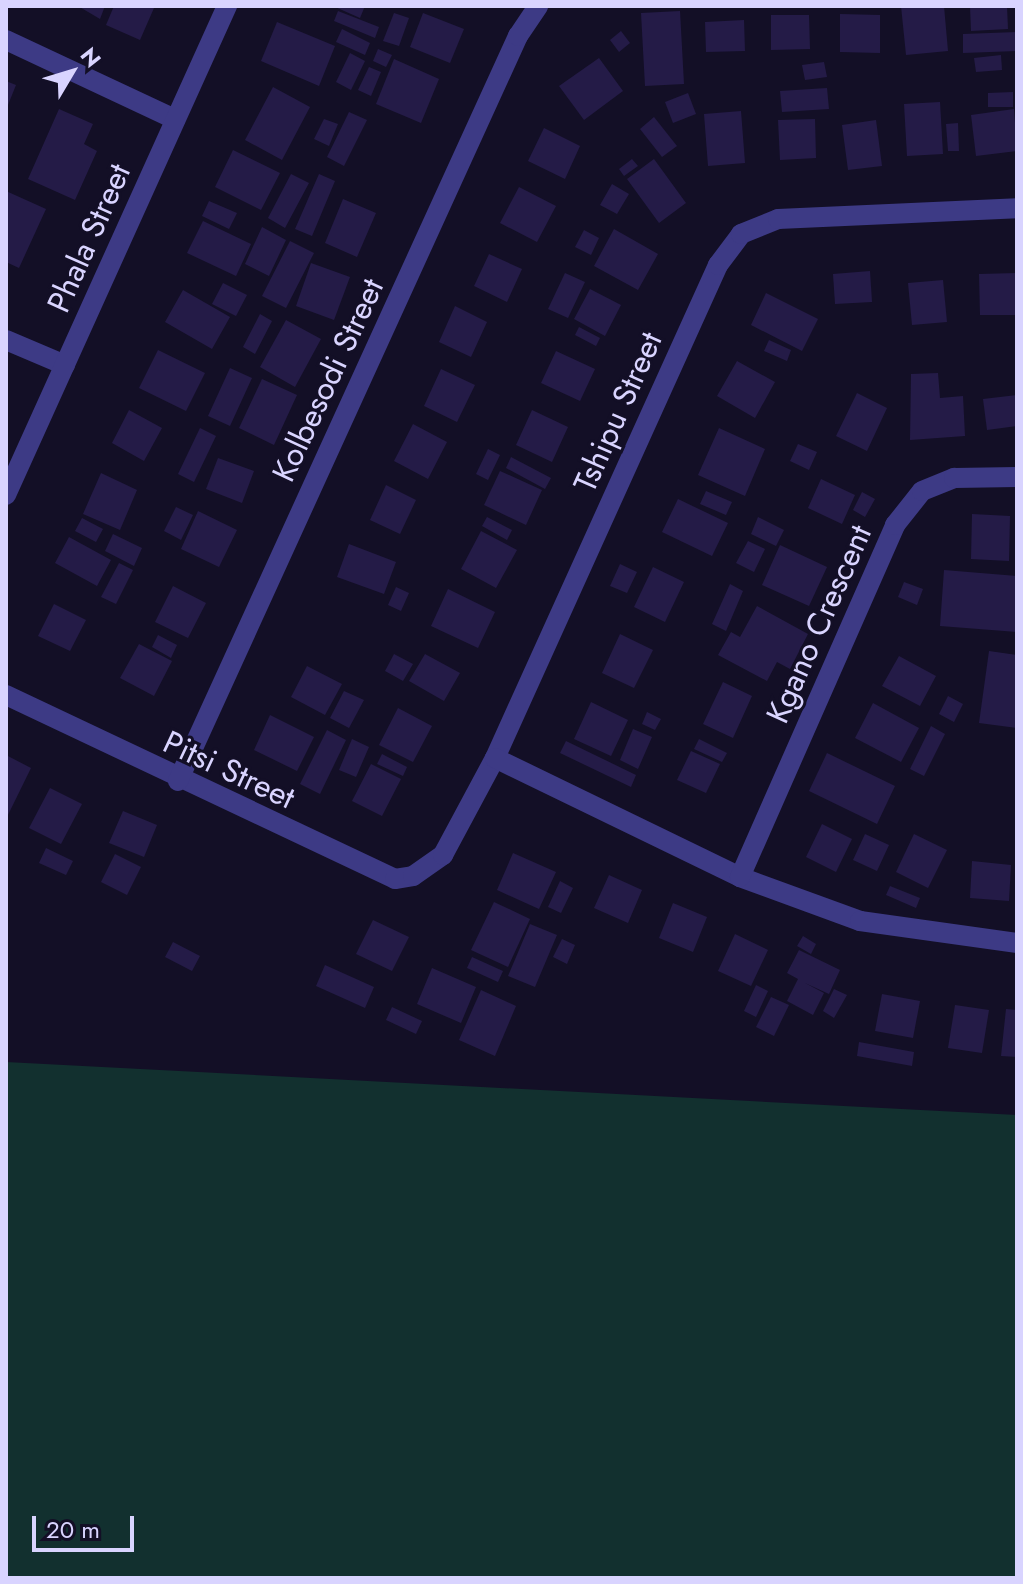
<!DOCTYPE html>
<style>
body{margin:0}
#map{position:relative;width:1023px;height:1584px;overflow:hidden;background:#130f26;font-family:Jost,sans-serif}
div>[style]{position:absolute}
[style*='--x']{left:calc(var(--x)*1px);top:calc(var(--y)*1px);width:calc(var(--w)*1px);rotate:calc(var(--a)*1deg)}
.green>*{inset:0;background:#12302f}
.building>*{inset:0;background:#241b47}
.street>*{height:20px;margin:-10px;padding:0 10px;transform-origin:10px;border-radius:10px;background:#3d3a85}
span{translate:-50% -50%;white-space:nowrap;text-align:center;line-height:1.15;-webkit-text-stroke:6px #130f26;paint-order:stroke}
.street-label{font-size:32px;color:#d9d4ff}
.frame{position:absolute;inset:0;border:8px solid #d9d4ff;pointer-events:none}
.north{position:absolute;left:32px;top:32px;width:80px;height:80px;-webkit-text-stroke:6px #130f26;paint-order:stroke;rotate:52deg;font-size:22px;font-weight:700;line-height:32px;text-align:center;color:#d9d4ff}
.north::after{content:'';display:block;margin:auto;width:28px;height:36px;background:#d9d4ff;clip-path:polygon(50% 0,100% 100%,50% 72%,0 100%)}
.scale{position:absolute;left:32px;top:1516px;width:102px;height:36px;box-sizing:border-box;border:4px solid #d9d4ff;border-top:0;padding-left:10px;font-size:24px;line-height:28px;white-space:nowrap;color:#d9d4ff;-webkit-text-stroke:6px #130f26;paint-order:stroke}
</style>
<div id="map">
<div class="green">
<div style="clip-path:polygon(6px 1062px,1017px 1115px,1017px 1578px,6px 1578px)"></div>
</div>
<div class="building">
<div style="clip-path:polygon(78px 6px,105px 6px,100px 19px)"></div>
<div style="clip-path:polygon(114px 6px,154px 8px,140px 40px,106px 25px)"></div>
<div style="clip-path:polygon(333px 6px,365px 6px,360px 18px)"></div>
<div style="clip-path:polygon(901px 6px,944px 6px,948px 51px,906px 55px)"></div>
<div style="clip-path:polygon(970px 6px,1007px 6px,1008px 29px,971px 31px)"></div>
<div style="clip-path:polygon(338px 11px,379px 27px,375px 38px,334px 21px)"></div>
<div style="clip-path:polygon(680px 11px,684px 84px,645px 86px,641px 13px)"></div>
<div style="clip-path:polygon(394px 13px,409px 18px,399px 46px,383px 41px)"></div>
<div style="clip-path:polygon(423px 13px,464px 29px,450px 63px,410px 47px)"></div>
<div style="clip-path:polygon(840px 14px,880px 15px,880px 53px,840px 52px)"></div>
<div style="clip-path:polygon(771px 15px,809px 15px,810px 49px,771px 50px)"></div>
<div style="clip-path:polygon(744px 20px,745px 51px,706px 52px,705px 22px)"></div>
<div style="clip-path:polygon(277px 22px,335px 46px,319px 86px,261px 61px)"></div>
<div style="clip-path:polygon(342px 29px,370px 43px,365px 55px,336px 42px)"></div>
<div style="clip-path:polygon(621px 31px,630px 43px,619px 52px,610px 40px)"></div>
<div style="clip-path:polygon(1017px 32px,1017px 51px,963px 53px,963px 34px)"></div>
<div style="clip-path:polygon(378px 49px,392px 55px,386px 67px,373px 61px)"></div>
<div style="clip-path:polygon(350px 53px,365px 61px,351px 90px,336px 82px)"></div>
<div style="clip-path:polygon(1001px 55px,1002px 70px,976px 72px,974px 58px)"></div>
<div style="clip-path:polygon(599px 58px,623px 91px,584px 120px,559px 86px)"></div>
<div style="clip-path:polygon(394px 59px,439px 79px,421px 123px,376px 104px)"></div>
<div style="clip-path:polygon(824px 62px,827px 77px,805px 80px,802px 65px)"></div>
<div style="clip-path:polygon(369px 67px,381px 72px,371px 96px,358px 90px)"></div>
<div style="clip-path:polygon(6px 81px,16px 85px,6px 110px)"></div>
<div style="clip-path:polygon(273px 87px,310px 107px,282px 160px,245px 140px)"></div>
<div style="clip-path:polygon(827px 88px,829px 109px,782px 112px,780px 91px)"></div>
<div style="clip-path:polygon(1013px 92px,1013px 107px,988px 107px,988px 93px)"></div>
<div style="clip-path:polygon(688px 93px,696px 114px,673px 123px,665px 102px)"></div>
<div style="clip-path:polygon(940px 102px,943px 154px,907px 156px,904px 104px)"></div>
<div style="clip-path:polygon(59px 109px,93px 124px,84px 144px,97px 151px,75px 200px,28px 179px)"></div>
<div style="clip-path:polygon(1014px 109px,1017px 151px,976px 156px,971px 115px)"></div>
<div style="clip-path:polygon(741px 111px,745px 163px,708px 166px,704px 114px)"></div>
<div style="clip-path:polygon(349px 112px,367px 120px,344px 166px,327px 157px)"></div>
<div style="clip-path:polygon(654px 117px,677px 146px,662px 157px,640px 129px)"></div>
<div style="clip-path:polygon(324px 119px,338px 124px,329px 146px,314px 139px)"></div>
<div style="clip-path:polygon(815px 119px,816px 158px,780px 160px,778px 120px)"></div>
<div style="clip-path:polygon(876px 120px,882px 166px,848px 170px,842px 125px)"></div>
<div style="clip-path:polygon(958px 123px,959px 151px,948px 151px,946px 124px)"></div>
<div style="clip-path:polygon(544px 128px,580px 146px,565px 179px,528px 161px)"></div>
<div style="clip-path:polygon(233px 150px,280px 173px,261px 210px,215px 187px)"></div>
<div style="clip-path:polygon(632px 159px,638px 166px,624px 176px,619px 169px)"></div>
<div style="clip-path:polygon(654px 159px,686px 203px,659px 223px,627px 179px)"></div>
<div style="clip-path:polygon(291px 174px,309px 183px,285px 228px,268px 218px)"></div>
<div style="clip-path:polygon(319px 174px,335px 181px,312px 236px,295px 229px)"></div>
<div style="clip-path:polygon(612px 184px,629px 194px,617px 214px,600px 205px)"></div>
<div style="clip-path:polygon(519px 187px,556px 206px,537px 242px,500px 223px)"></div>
<div style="clip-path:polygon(6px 191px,46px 209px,19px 268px,6px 262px)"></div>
<div style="clip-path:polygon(343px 199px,376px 213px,357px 257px,325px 243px)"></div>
<div style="clip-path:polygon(209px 201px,237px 213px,229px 229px,202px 216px)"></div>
<div style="clip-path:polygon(203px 221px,251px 244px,236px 276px,187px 253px)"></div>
<div style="clip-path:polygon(262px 227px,286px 240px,269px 276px,245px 264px)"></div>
<div style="clip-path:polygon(614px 229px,658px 254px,638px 290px,594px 266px)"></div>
<div style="clip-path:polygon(584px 230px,599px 238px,591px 255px,575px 247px)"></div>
<div style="clip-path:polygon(290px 241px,314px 253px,286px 308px,262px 296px)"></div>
<div style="clip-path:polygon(489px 254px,522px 269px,507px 302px,474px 286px)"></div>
<div style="clip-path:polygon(311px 263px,350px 277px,334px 320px,296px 306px)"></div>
<div style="clip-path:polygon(870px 271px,872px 302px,835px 304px,833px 274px)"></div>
<div style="clip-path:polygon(565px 273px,585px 282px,568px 318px,548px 309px)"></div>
<div style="clip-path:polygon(1017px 273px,1017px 315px,980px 315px,979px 274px)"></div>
<div style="clip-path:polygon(943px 280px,947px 322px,912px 325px,908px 283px)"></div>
<div style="clip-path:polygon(223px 283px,247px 295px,236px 316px,212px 304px)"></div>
<div style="clip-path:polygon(590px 289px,621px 305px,605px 336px,574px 319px)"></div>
<div style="clip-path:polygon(183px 290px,230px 317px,212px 349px,165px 322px)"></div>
<div style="clip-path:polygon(766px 293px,818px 319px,802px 351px,751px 325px)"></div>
<div style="clip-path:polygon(455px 306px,487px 322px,471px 357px,439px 342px)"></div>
<div style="clip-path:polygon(260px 314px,272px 321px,255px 354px,243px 347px)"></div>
<div style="clip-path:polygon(286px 320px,321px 339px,295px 387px,260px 367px)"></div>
<div style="clip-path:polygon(579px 327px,600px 338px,596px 346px,575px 335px)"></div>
<div style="clip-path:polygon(769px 340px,791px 350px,787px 361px,764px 351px)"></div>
<div style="clip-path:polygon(158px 350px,205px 373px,186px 411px,139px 388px)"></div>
<div style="clip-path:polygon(556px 351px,595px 369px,580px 401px,541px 383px)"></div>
<div style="clip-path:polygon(737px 361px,775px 382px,755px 418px,717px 396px)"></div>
<div style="clip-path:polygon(230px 368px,252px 378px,230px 426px,208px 416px)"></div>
<div style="clip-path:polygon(441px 369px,475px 385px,457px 422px,424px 406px)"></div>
<div style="clip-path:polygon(938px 373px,940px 398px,963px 396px,965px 436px,910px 440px,911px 374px)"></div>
<div style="clip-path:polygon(262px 379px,297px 395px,274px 445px,239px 428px)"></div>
<div style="clip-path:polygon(857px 393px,887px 408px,867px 451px,836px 436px)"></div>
<div style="clip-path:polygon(1017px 395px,1017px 426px,987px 430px,983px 399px)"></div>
<div style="clip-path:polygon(129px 410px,162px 428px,144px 461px,112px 443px)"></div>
<div style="clip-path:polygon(532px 410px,568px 427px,552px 462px,516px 445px)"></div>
<div style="clip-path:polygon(413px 424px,447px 442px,428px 479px,394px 461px)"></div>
<div style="clip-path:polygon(200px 428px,216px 436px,194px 482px,178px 474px)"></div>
<div style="clip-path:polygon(719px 428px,765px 449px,745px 496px,698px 475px)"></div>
<div style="clip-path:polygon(798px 444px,817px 452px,809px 470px,790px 461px)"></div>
<div style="clip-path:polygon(488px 449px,500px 455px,488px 480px,476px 474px)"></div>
<div style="clip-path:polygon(511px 457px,551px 478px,545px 489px,506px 468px)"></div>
<div style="clip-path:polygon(218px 458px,254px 471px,242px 503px,206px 489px)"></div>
<div style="clip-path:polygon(500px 471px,542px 490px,526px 525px,484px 505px)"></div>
<div style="clip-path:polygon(101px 473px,137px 490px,120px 530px,83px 514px)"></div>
<div style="clip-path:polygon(821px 479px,855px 495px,842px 524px,808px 508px)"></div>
<div style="clip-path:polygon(386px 485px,416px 500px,400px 534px,370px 520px)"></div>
<div style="clip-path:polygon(706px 491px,732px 502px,726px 515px,700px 504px)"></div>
<div style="clip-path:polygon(862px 492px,875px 499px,865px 517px,853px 510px)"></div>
<div style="clip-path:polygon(678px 499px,728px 523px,712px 556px,662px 532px)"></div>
<div style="clip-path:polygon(176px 507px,193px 515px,181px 540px,164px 531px)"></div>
<div style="clip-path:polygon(198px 511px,237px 530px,219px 567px,181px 549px)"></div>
<div style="clip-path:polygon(972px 514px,1010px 516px,1009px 561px,971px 559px)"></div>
<div style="clip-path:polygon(487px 517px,512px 530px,507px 540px,482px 526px)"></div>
<div style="clip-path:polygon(758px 517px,784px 530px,776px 546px,751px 534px)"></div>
<div style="clip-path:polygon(82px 518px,103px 529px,96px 542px,75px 531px)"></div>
<div style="clip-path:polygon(481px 531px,517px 550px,496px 588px,461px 569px)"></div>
<div style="clip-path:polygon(113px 534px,142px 548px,134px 566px,105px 551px)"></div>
<div style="clip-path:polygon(69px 537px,111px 560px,97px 586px,55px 563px)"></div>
<div style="clip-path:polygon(748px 541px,765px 549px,754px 572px,736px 563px)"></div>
<div style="clip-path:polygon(349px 544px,396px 562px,384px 594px,337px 577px)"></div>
<div style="clip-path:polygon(780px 545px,827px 567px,809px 606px,762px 585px)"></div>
<div style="clip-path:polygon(119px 563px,133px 570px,116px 604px,101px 597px)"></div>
<div style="clip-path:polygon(620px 564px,637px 572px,627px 593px,610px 586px)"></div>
<div style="clip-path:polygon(653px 567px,684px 582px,665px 622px,634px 607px)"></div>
<div style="clip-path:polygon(944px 570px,1017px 576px,1017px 632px,940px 626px)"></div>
<div style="clip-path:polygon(904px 582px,923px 589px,917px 605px,898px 597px)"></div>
<div style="clip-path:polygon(730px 584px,743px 591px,726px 631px,712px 624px)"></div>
<div style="clip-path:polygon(173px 586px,206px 603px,188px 638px,155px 622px)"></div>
<div style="clip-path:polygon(396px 587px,409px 593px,401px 611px,388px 605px)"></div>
<div style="clip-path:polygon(448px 589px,495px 612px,478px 648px,431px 626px)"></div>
<div style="clip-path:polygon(54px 604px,86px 620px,70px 651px,38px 636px)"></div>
<div style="clip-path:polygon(757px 606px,808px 634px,790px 669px,777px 662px,767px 681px,718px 655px,731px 632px,740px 637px)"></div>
<div style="clip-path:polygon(620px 634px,653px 650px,634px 688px,602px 673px)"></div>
<div style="clip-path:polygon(158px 635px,177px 645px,171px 658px,152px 647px)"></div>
<div style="clip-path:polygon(139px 644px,172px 661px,154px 696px,120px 678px)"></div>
<div style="clip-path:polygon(989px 651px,1017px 655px,1017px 728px,979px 723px)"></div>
<div style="clip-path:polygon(394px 654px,413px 664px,403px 681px,385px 671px)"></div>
<div style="clip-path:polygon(425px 654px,460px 673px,444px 701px,409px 681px)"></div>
<div style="clip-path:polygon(899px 656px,936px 676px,920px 706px,882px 686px)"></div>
<div style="clip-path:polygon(307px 666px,342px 684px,325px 715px,291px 697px)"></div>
<div style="clip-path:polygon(723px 682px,752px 696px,733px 738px,703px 724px)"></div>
<div style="clip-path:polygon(344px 691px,364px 700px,349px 728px,330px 718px)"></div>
<div style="clip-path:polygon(948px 696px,963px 704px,954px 722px,939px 714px)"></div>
<div style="clip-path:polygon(591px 702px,628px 720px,611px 756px,574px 739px)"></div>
<div style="clip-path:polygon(873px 703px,919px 728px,901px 762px,855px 738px)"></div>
<div style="clip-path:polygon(398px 708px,432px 726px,413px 762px,379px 745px)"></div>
<div style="clip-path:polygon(647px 712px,661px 719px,655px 730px,642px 724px)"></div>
<div style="clip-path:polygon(270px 715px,314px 737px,297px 771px,254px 750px)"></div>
<div style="clip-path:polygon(931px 726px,945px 734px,924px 776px,910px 769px)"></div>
<div style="clip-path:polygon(633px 729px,652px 737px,638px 769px,620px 760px)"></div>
<div style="clip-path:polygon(327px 730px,346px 740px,320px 794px,300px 784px)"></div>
<div style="clip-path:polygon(352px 739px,369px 747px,356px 777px,339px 770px)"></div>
<div style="clip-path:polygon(699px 739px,727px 753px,722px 762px,694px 749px)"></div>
<div style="clip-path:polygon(566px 741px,636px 775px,631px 787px,560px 753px)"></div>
<div style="clip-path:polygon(691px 751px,720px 764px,706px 793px,677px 780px)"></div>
<div style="clip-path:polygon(827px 753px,895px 786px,877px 824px,809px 791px)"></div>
<div style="clip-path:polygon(382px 754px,407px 767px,403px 776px,377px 764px)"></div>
<div style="clip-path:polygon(6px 755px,31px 768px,6px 819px)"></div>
<div style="clip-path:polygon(371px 764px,401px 779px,382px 816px,352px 801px)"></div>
<div style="clip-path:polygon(50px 788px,82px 804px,61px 844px,29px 828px)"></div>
<div style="clip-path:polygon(123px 811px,157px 825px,144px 857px,109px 843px)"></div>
<div style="clip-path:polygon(822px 824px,852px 839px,836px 872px,806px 857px)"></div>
<div style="clip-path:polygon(865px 834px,889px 845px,877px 871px,853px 860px)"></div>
<div style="clip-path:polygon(914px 834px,947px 850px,928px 888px,896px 872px)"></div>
<div style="clip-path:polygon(46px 848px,73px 861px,66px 875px,39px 863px)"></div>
<div style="clip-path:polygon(513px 853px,556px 872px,539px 909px,497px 890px)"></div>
<div style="clip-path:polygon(115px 854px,141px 867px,127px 895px,101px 882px)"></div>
<div style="clip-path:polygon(972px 861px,1011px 865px,1009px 901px,970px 898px)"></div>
<div style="clip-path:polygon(609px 875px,642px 890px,628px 923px,594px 908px)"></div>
<div style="clip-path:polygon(560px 881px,573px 888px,561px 913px,548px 907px)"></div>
<div style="clip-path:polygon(890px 886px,920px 898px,916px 908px,886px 895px)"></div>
<div style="clip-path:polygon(494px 902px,530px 919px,508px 967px,471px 950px)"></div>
<div style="clip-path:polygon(673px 903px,707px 917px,693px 952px,659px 938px)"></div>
<div style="clip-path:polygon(373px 920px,409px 937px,392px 971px,356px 954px)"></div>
<div style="clip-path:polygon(530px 924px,557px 935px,535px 987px,508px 976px)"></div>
<div style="clip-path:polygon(735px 934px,768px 950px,751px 986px,718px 971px)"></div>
<div style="clip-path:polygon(803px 936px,816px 944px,811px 954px,797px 946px)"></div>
<div style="clip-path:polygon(562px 939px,575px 945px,567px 964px,553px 957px)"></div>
<div style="clip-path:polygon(173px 942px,200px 956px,192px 971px,165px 957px)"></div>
<div style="clip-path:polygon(799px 950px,840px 970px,829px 994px,805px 983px,824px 993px,813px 1015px,787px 1001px,798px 979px,787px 973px)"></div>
<div style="clip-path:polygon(472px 957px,503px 971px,498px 982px,467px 968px)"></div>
<div style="clip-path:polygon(325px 965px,374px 987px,365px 1008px,316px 986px)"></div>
<div style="clip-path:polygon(432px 968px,476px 987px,461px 1023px,417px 1004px)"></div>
<div style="clip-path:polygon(756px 985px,768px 991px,756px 1017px,744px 1011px)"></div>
<div style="clip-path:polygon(834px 989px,847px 995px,834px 1018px,823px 1011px)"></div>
<div style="clip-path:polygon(481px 990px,516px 1006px,495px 1056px,459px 1040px)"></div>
<div style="clip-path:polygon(882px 994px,920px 1001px,913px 1038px,875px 1031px)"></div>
<div style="clip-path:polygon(771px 997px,789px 1005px,774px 1036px,756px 1027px)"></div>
<div style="clip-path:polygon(955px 1005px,989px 1010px,982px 1053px,948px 1048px)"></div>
<div style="clip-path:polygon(392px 1007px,422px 1021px,416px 1034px,386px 1020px)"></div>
<div style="clip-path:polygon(1006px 1009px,1017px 1010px,1017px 1057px,1001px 1056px)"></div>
<div style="clip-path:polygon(859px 1042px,914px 1052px,912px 1066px,857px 1056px)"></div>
</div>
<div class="street">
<div style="--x:6;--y:40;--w:187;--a:25.1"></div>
<div style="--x:6;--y:340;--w:64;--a:23"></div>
<div style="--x:6;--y:495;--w:537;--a:-65.68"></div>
<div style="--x:6;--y:695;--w:430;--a:25.3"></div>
<div style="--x:395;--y:879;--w:18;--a:-9"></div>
<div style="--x:413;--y:876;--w:37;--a:-35"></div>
<div style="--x:443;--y:855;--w:110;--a:-61.8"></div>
<div style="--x:495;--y:758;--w:541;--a:-65.66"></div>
<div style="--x:718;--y:265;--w:39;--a:-53"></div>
<div style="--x:741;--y:234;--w:40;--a:-22"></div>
<div style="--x:778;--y:219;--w:239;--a:-2.6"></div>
<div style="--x:495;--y:758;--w:272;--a:25.9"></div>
<div style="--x:740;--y:877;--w:128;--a:20.1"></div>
<div style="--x:860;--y:921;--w:159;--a:8"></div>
<div style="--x:178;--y:781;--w:819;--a:-65.47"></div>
<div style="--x:518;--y:36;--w:36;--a:-56"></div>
<div style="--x:740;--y:877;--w:385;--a:-66.2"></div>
<div style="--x:895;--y:525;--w:43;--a:-51.5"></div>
<div style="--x:922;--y:491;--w:35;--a:-22"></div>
<div style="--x:954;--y:478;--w:63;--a:-0.9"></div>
</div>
<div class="street-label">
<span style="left:89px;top:238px;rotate:-66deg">Phala Street</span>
<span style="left:328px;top:380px;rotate:-65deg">Kolbesodi Street</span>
<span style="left:618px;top:412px;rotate:-66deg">Tshipu Street</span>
<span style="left:819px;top:624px;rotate:-66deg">Kgano Crescent</span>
<span style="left:229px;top:770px;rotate:25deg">Pitsi Street</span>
</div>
<div class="frame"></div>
<div class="north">N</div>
<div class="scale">20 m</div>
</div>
